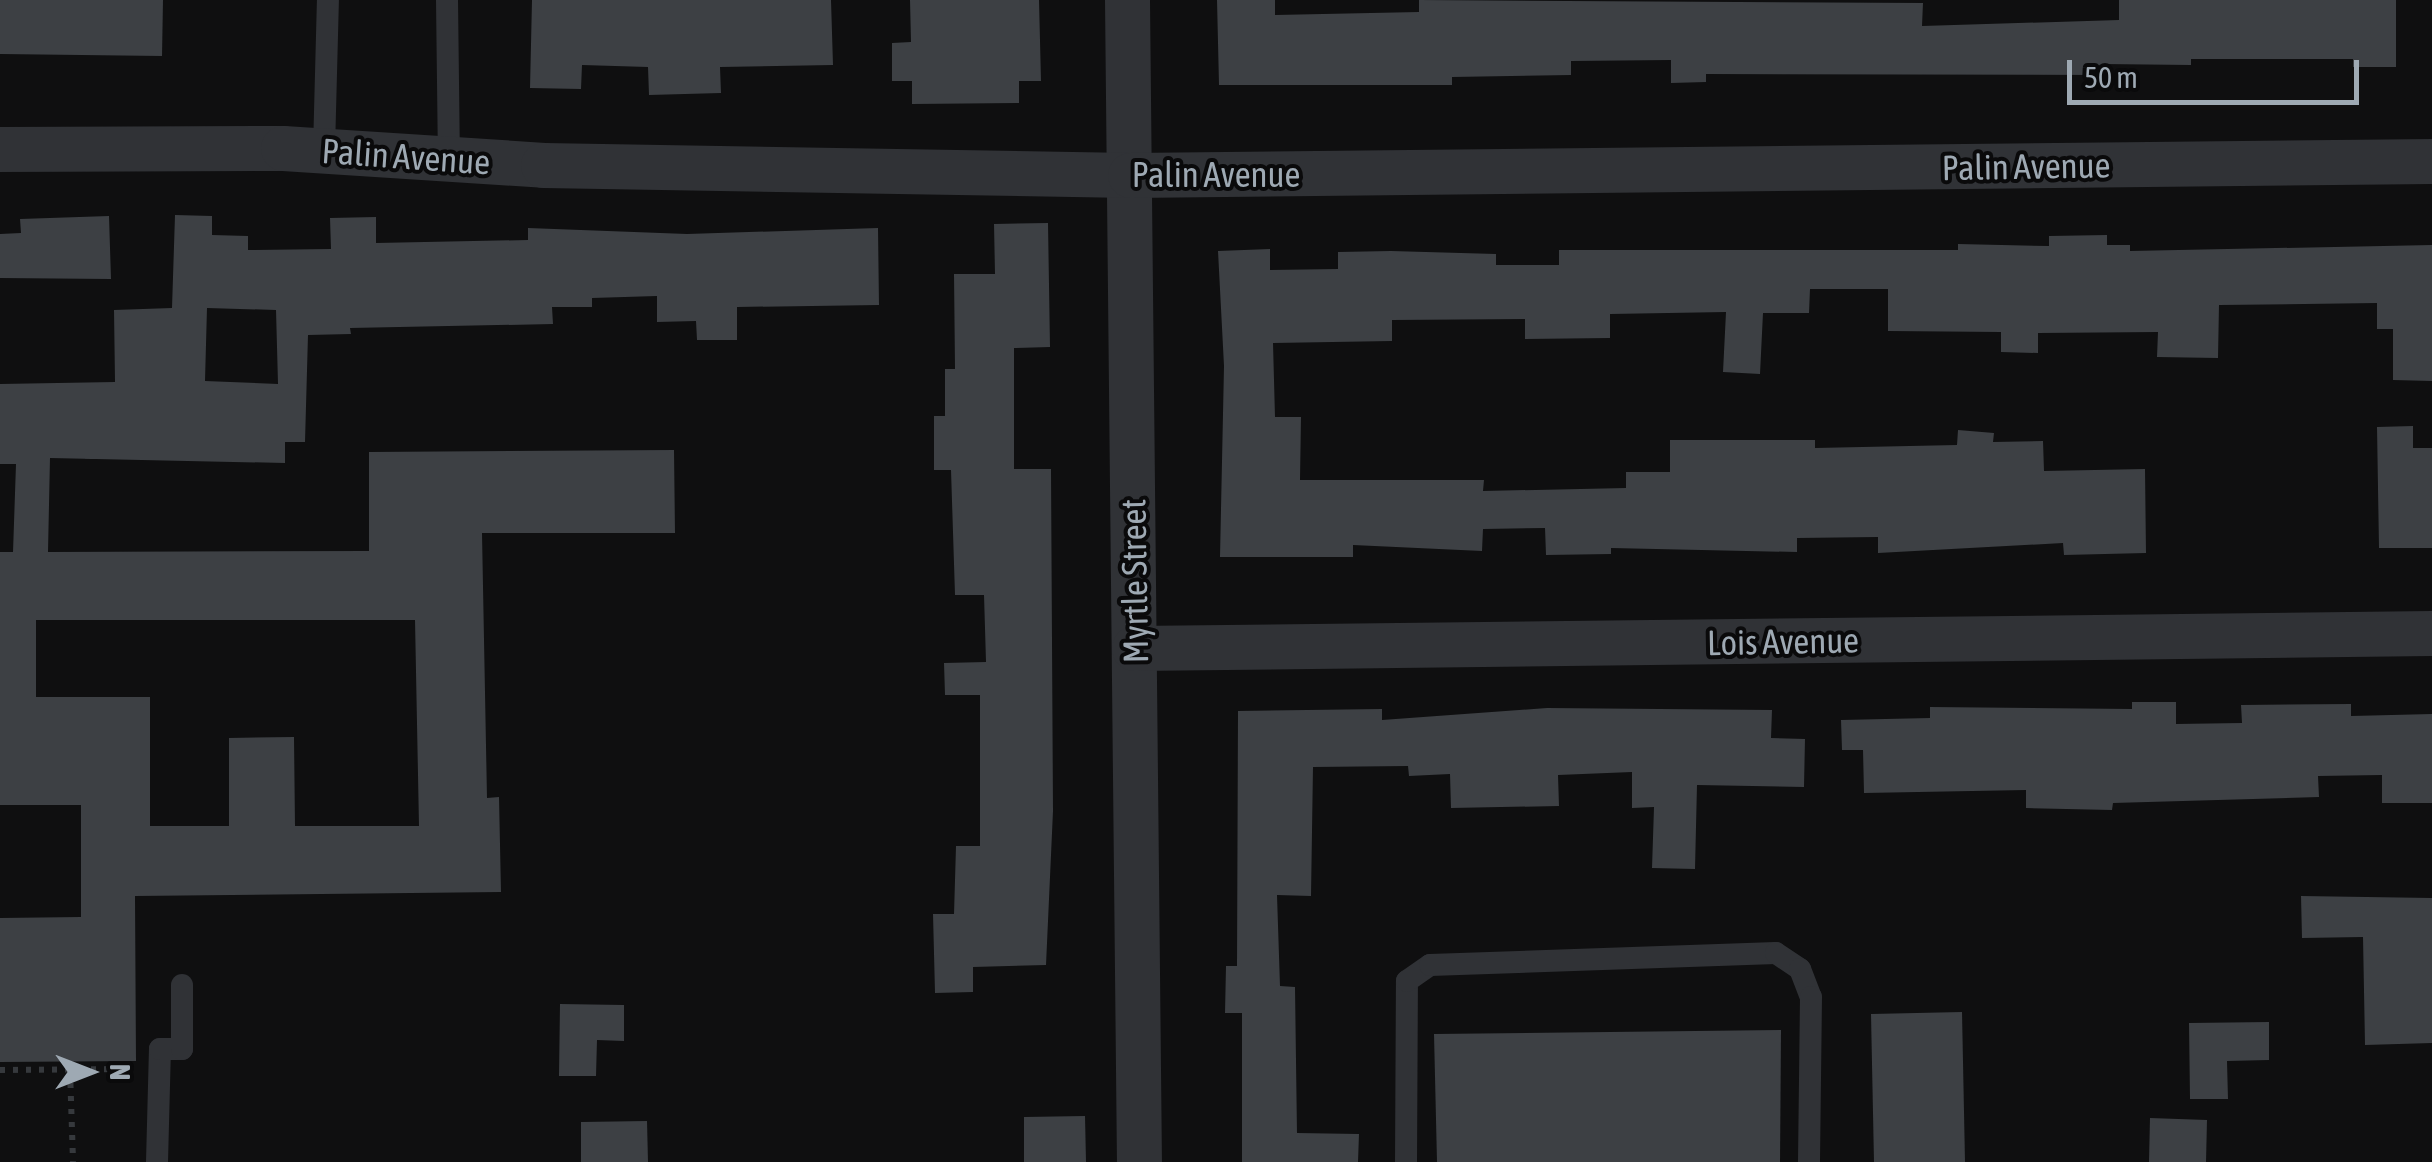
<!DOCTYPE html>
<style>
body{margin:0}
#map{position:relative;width:2432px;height:1162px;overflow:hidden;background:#0f0f10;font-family:"Asap Condensed",sans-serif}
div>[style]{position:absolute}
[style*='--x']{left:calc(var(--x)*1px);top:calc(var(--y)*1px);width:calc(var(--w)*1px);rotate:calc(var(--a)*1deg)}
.building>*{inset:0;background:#3d4044}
.path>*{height:6px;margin-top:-3px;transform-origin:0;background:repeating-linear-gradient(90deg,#36393d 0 5px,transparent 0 13px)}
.lane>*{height:22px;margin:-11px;padding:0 11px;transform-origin:11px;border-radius:11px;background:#303236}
.street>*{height:45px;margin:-22.5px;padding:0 22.5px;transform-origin:22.5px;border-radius:22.5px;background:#303236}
span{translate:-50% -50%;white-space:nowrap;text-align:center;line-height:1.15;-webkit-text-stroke:8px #0a0a0b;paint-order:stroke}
.street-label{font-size:35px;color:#9ea9b3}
.north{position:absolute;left:40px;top:1022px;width:100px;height:100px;-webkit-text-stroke:8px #0a0a0b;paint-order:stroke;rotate:90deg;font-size:28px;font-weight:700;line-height:40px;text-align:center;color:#9ea9b3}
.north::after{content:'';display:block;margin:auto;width:35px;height:45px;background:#9ea9b3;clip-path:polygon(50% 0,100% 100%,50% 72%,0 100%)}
.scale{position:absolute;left:2067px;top:60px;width:292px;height:45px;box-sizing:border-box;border:5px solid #9ea9b3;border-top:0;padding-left:12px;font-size:30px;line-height:35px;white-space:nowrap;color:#9ea9b3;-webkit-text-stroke:8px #0a0a0b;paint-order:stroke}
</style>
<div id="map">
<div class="building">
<div style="clip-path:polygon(0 0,163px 0,162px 56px,0 54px)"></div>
<div style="clip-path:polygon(532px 0,831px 0,833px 65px,720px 67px,721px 93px,649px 95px,648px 67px,582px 65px,581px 89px,530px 88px)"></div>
<div style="clip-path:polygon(910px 0,1039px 0,1041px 81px,1019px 81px,1019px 103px,912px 104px,912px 81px,892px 81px,892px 43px,911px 42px)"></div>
<div style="clip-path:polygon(1217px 0,1275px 0,1275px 15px,1419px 12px,1419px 0,1923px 3px,1922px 26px,2119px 20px,2119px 0,2396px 0,2396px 67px,2353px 67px,2353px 59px,2191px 59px,2191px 65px,2102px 64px,2102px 75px,1706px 74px,1706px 82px,1671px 83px,1671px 60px,1571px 61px,1571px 75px,1452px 77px,1452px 85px,1219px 85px)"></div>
<div style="clip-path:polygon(evenodd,175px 215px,212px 216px,212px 235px,248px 236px,248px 250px,331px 249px,330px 218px,376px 217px,376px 243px,528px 240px,528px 228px,687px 234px,878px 228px,879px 305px,737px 307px,737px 340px,697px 340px,696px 321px,657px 322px,657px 296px,592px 298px,592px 307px,552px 307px,553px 324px,350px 328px,351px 334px,308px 335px,305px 442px,285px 442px,285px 463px,50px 458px,48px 552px,369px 551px,369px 452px,674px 450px,675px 533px,482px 533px,487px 798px,499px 797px,501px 892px,135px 896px,136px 1061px,0 1062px,0 918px,81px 917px,81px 805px,0 805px,0 552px,13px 552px,16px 464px,0 464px,0 384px,115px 382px,114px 310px,172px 308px,175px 215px,207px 308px,276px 310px,278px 384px,205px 381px,207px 308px,175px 215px,36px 620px,415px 620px,419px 826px,295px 826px,294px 737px,229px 738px,229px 826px,150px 826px,150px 697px,36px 697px,36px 620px)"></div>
<div style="clip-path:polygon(109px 216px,111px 279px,0 278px,0 234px,21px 233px,20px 219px)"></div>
<div style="clip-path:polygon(1048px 223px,1050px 347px,1014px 348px,1014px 469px,1051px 469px,1053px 811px,1046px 965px,973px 967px,973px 992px,935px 993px,933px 914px,954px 914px,956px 846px,980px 846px,980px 695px,945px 695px,944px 663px,986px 662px,984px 595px,955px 595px,951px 470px,934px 470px,934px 416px,945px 416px,945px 369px,955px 369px,954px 274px,995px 274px,994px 224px)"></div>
<div style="clip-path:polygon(2107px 235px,2107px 245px,2130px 245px,2130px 251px,2432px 245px,2432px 381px,2393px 380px,2393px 329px,2377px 329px,2377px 303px,2219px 305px,2218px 358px,2157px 357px,2158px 332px,2038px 333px,2038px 353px,2001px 352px,2001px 332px,1888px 331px,1888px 289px,1810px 289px,1809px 313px,1763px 313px,1760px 374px,1723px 372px,1726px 312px,1610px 314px,1610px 338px,1525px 339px,1525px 319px,1392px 320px,1392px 341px,1273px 343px,1275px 417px,1301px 417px,1300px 480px,1484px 480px,1483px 491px,1626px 488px,1626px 472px,1670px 472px,1670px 440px,1815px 440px,1815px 448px,1957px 445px,1958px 430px,1994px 433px,1993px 442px,2043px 441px,2044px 471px,2145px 469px,2146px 553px,2064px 555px,2063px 543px,1878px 553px,1878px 537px,1797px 538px,1797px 552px,1611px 548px,1611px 554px,1546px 555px,1545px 528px,1483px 529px,1482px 551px,1353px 545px,1353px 557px,1220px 557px,1224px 366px,1218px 251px,1270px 249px,1270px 270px,1338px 269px,1338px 252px,1391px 251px,1496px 254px,1496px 265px,1559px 265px,1559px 250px,1958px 250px,1958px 244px,2049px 246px,2049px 236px)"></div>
<div style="clip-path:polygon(2413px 426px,2413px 448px,2432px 448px,2432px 548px,2379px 548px,2377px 427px)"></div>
<div style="clip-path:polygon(2132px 702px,2176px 702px,2176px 724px,2242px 723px,2241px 705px,2351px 704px,2351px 716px,2432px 714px,2432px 803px,2382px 803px,2382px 775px,2318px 776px,2319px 797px,2113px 803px,2112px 810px,2026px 808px,2026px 790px,1864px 793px,1863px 750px,1842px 750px,1841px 720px,1930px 718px,1930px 707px,2132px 709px)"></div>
<div style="clip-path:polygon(1547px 708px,1772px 710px,1771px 738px,1805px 739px,1804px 787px,1697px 785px,1695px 869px,1652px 868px,1654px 807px,1632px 808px,1632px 772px,1558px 775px,1559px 806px,1451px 808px,1450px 774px,1409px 776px,1408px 766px,1313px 767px,1311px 896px,1277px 895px,1280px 986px,1295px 987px,1297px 1133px,1359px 1134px,1358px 1162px,1242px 1162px,1242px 1013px,1225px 1013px,1226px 966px,1237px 966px,1238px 711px,1382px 709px,1382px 720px)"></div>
<div style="clip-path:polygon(2301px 896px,2432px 898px,2432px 1043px,2365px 1045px,2363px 937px,2302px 938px)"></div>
<div style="clip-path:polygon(560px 1004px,624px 1005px,624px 1041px,597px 1040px,596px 1076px,559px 1076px)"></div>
<div style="clip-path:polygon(1962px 1012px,1965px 1162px,1874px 1162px,1871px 1014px)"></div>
<div style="clip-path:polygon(2269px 1022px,2269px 1060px,2227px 1061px,2228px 1099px,2190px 1099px,2189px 1023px)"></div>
<div style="clip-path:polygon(1781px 1030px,1780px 1162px,1437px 1162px,1434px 1034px)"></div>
<div style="clip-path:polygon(1085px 1116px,1086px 1162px,1024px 1162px,1024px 1117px)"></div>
<div style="clip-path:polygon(2150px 1118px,2207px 1120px,2206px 1162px,2149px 1162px)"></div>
<div style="clip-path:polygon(647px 1121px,648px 1162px,581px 1162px,581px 1122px)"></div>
</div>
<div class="path">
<div style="--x:0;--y:1070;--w:131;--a:-0.4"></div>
<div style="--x:70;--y:1070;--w:92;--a:88.1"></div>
</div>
<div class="lane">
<div style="--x:447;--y:0;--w:158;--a:89.3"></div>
<div style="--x:324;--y:150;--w:150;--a:-88.5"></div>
<div style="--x:157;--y:1162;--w:113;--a:-88.5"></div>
<div style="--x:160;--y:1049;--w:22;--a:0"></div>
<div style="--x:182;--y:1049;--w:64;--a:-90"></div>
<div style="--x:1406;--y:1162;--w:181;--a:-89.7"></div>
<div style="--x:1407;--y:981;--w:28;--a:-35"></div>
<div style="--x:1430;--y:965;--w:346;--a:-2"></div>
<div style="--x:1776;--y:953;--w:29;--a:34"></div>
<div style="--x:1800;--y:969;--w:30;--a:69"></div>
<div style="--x:1811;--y:997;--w:165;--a:90.7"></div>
</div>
<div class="street">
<div style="--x:1127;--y:0;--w:1162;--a:89.41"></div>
<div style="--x:0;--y:149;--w:283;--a:-0.2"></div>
<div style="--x:283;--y:148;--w:261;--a:3.7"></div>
<div style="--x:543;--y:165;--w:587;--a:0.98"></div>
<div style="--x:1130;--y:175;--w:1302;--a:-0.62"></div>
<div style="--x:1134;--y:648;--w:1298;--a:-0.66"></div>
</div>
<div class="street-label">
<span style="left:406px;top:156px;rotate:4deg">Palin Avenue</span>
<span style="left:2026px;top:166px;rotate:-1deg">Palin Avenue</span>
<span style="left:1216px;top:174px">Palin Avenue</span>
<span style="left:1134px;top:581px;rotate:-91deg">Myrtle Street</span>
<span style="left:1783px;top:641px;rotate:-1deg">Lois Avenue</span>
</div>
<div class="north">N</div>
<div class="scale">50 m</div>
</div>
